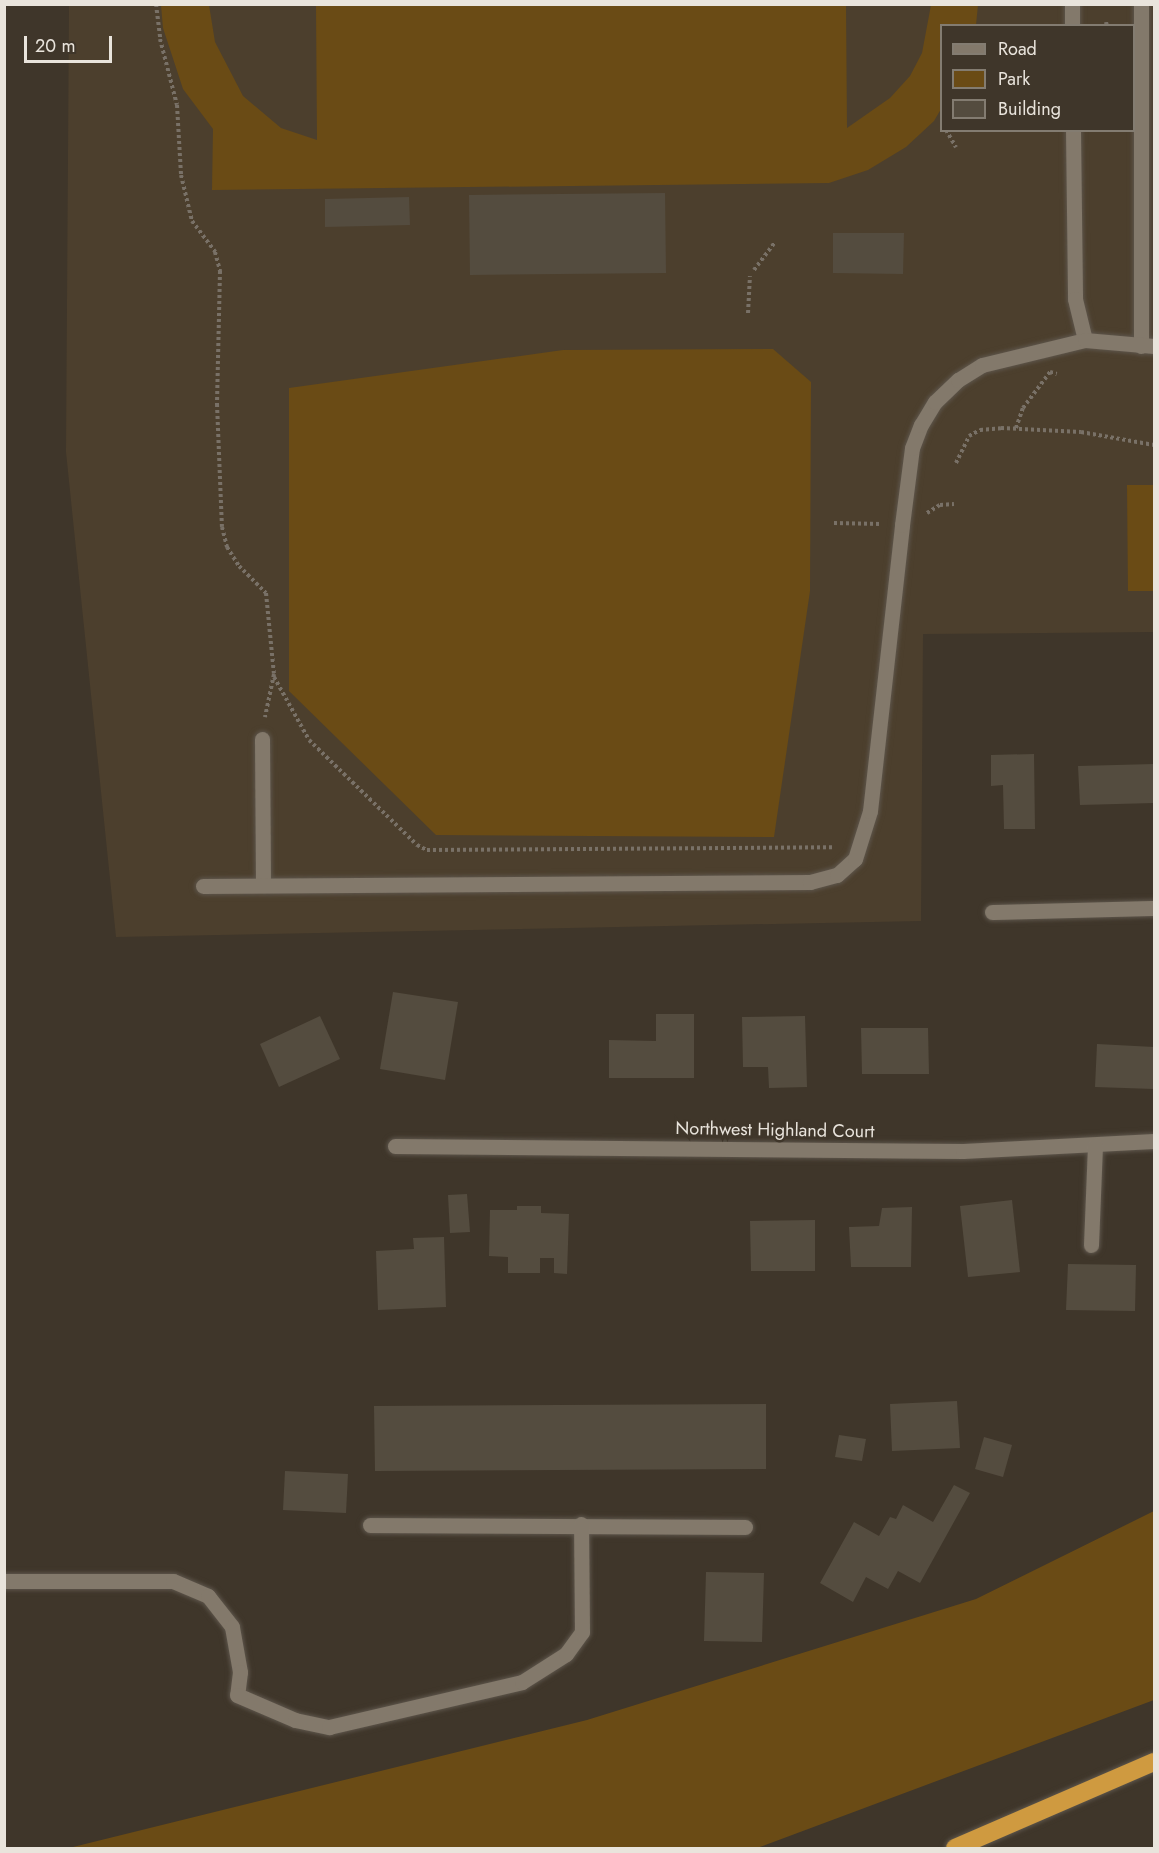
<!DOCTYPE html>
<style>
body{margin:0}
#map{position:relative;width:1159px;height:1853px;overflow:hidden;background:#3f362a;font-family:Jost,sans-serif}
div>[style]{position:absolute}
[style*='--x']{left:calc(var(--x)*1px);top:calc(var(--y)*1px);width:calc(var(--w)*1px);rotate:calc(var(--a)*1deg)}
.built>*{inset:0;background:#4c3f2d}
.green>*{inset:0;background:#6a4b15}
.building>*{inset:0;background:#544c3f}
.path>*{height:4px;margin-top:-2px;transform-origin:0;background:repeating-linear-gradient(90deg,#797167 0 3px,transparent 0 6px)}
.roads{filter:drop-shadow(0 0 2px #5d554b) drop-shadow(0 0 2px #5d554b)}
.minor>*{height:15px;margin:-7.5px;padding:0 7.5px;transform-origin:7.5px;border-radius:7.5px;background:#83796b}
.highway>*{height:18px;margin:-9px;padding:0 9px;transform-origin:9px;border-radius:9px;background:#cf9a40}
span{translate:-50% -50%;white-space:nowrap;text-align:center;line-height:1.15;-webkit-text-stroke:5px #3f362a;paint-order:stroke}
.street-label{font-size:18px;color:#e9e4dc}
.frame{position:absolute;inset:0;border:6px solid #e9e4dc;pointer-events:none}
.legend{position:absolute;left:940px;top:24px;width:195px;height:108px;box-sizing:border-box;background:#3f362a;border:2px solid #837c71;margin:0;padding:8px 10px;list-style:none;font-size:18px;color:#e9e4dc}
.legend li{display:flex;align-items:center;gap:12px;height:30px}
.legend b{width:30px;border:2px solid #837c71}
.scale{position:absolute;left:24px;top:36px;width:88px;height:27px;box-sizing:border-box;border:3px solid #e9e4dc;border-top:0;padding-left:8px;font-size:18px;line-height:21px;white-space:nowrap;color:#e9e4dc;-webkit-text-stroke:4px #3f362a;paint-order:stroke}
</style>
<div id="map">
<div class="built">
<div style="clip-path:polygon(evenodd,69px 5px,1154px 5px,1154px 632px,923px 634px,921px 921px,116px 937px,66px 452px,69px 5px,942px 26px,1134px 26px,1134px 130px,942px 130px,942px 26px)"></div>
</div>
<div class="green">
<div style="clip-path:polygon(161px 5px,209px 5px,215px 42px,243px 96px,281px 128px,317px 140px,316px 5px,846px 5px,847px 128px,890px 98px,910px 76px,922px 53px,931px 5px,978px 5px,976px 25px,942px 26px,941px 109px,934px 121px,906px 147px,868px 170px,829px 183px,212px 190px,213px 129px,183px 89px,163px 28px)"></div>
<div style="clip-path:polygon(773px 349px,811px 382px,810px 591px,774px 837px,436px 835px,289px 691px,289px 388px,563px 350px)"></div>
<div style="clip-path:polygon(1127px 485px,1154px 485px,1154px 591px,1128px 591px)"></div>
<div style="clip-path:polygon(1154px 1511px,1154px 1700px,757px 1848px,69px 1848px,587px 1720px,976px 1599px)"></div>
</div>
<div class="building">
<div style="clip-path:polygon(665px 193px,666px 273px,470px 275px,469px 195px)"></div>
<div style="clip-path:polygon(409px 197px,410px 225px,325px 227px,325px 199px)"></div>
<div style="clip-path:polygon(833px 233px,904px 233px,903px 274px,833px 273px)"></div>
<div style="clip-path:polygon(1034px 754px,1035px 829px,1004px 829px,1003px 785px,991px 786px,991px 755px)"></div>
<div style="clip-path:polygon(1154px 764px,1154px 803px,1080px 805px,1078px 766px)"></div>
<div style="clip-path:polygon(393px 992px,458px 1002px,445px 1080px,380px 1069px)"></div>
<div style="clip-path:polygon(656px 1014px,694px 1014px,694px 1078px,609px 1078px,609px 1040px,656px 1041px)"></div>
<div style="clip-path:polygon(320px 1016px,340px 1059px,279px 1087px,260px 1044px)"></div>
<div style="clip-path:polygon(805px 1016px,807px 1087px,769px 1088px,768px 1067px,743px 1067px,742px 1017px)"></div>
<div style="clip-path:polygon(861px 1028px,928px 1028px,929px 1074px,862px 1074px)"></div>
<div style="clip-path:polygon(1097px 1044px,1154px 1047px,1154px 1089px,1095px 1087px)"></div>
<div style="clip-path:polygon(467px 1194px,470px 1232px,450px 1233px,448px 1195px)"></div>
<div style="clip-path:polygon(1012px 1200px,1020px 1272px,968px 1277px,960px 1206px)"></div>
<div style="clip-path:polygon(517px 1206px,541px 1206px,541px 1213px,569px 1214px,567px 1274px,554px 1273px,554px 1258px,540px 1258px,540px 1273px,508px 1273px,508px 1257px,489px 1256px,490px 1210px,517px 1210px)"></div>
<div style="clip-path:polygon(912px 1207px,911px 1267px,851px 1267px,849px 1227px,879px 1226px,882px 1208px)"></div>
<div style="clip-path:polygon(815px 1220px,815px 1271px,751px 1271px,750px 1221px)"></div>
<div style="clip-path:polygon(444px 1237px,446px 1307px,378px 1310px,376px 1251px,414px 1249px,413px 1238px)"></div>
<div style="clip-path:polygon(1068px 1264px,1136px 1265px,1135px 1311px,1066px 1310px)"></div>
<div style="clip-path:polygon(957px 1401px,960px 1448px,892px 1451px,890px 1404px)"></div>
<div style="clip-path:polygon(766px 1404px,766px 1469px,375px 1471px,374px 1406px)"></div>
<div style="clip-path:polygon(839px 1435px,866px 1439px,862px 1461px,835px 1457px)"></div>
<div style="clip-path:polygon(984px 1437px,1012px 1445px,1003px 1477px,975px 1469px)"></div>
<div style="clip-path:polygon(285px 1471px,348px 1474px,346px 1513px,283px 1510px)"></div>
<div style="clip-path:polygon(954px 1485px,970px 1493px,920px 1583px,898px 1571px,888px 1589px,866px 1577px,853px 1602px,820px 1583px,854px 1522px,879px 1536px,890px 1517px,896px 1519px,903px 1505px,933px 1522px)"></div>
<div style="clip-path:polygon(706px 1572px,764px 1573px,762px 1642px,704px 1641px)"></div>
</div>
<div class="path">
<div style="--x:156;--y:4;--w:35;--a:83"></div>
<div style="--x:160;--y:39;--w:68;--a:75.6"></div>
<div style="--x:177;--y:105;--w:70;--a:86.7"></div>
<div style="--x:181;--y:175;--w:47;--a:76.6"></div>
<div style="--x:192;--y:221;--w:39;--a:53"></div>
<div style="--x:215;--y:252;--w:20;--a:75"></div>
<div style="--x:220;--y:271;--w:133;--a:91.3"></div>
<div style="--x:217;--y:404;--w:123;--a:87.7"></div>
<div style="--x:222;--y:527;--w:21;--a:76"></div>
<div style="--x:227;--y:547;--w:22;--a:58"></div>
<div style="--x:239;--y:566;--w:38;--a:45"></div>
<div style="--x:266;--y:593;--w:81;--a:84.4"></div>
<div style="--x:274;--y:674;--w:44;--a:101.8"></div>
<div style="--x:1106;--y:22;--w:4;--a:76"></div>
<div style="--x:946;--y:130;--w:20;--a:60"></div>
<div style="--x:754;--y:270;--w:34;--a:-53"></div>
<div style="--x:748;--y:313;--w:37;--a:-87"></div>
<div style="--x:1016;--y:428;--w:21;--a:-71"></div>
<div style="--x:1023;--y:408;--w:45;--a:-53.1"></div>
<div style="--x:1050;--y:372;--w:7;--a:16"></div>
<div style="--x:956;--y:463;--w:30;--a:-64"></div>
<div style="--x:969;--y:436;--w:13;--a:-29"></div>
<div style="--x:980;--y:430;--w:21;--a:-5"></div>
<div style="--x:1001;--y:428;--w:80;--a:2.9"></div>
<div style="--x:1081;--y:432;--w:74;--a:10.1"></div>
<div style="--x:927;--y:513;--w:15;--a:-32"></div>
<div style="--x:940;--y:505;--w:14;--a:-4"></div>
<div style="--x:834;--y:523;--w:47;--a:1.2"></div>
<div style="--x:274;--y:677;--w:72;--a:60.9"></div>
<div style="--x:309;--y:740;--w:151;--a:44.2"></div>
<div style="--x:417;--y:845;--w:11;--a:27"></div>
<div style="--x:427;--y:850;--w:406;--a:-0.4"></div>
</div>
<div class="roads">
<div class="minor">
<div style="--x:1072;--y:4;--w:22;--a:90"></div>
<div style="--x:1073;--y:130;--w:169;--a:89.3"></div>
<div style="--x:1075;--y:299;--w:42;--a:76.3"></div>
<div style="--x:1141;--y:346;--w:342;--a:-90"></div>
<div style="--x:262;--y:739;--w:145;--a:89.6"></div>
<div style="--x:203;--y:886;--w:607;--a:-0.38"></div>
<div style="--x:810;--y:882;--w:28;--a:-15"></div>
<div style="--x:837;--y:875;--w:24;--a:-42"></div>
<div style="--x:855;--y:859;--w:50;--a:-72.6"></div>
<div style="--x:870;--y:811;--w:288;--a:-83.6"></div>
<div style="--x:902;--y:525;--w:78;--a:-82.6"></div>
<div style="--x:912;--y:448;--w:25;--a:-69"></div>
<div style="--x:921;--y:425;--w:27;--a:-59"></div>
<div style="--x:935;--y:402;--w:32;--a:-44"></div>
<div style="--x:958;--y:380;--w:28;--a:-32"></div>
<div style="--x:982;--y:365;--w:106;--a:-13.6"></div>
<div style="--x:1085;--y:340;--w:69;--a:5"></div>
<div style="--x:992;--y:912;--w:162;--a:-1.4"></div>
<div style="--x:395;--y:1146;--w:568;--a:0.5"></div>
<div style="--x:963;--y:1151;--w:191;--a:-3"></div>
<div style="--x:1091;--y:1245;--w:100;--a:-87.7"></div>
<div style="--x:370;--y:1525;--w:375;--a:0.3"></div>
<div style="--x:4;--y:1581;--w:169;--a:0"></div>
<div style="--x:173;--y:1581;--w:38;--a:23"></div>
<div style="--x:208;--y:1596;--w:39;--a:52"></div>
<div style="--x:232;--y:1627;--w:46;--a:79.9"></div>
<div style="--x:240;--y:1672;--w:23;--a:97"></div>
<div style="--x:237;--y:1695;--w:63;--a:23.3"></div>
<div style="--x:295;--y:1720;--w:35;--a:12"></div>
<div style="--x:329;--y:1727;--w:198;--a:-13.1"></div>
<div style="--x:522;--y:1682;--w:52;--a:-32.5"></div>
<div style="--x:566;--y:1654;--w:27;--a:-54"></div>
<div style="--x:582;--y:1632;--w:108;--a:-90.5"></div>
</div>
<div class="highway">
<div style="--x:955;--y:1848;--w:217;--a:-23.4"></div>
</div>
</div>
<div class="street-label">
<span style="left:775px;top:1130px;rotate:1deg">Northwest Highland Court</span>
</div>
<div class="frame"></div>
<ul class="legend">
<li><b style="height:8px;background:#83796b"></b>Road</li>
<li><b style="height:16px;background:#6a4b15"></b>Park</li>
<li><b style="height:16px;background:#544c3f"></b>Building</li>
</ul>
<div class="scale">20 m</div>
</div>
